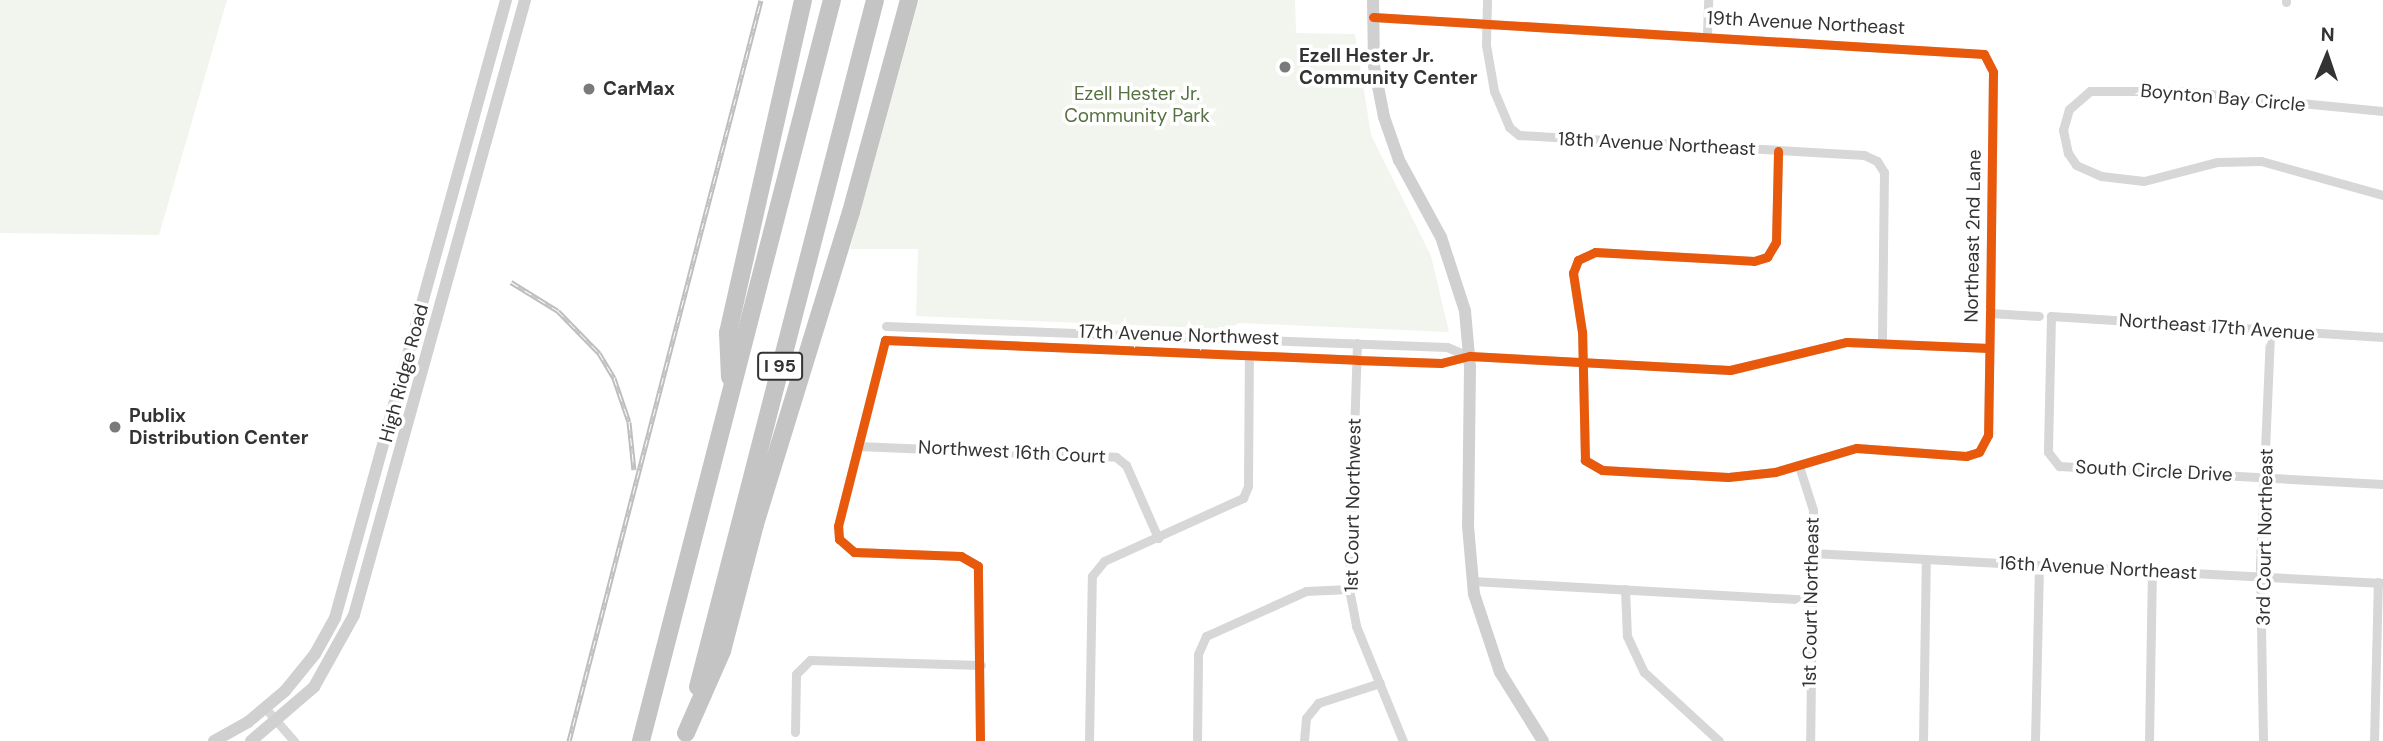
<!DOCTYPE html>
<style>
body{margin:0}
#map{position:relative;width:2383px;height:741px;overflow:hidden;background:#fff;font-family:"DM Sans",sans-serif}
div>[style]{position:absolute}
[style*='--x']{left:calc(var(--x)*1px);top:calc(var(--y)*1px);width:calc(var(--w)*1px);rotate:calc(var(--a)*1deg)}
.green>*{inset:0;background:#f1f5ed}
.street>*{height:9px;margin:-4.5px;padding:0 4.5px;transform-origin:4.5px;border-radius:4.5px;background:#d7d7d7}
.secondary>*{height:12px;margin:-6px;padding:0 6px;transform-origin:6px;border-radius:6px;background:#d0d0d0}
.highway>*{height:18px;margin:-9px;padding:0 9px;transform-origin:9px;border-radius:9px;background:#c4c4c4}
.rail>*{height:5px;margin-top:-2.5px;transform-origin:0;background:repeating-linear-gradient(90deg,#fff 0 8px,#bebebe 0 16px);box-sizing:border-box;border-block:2px solid #bebebe}
.cycleway>*{height:9px;margin:-4.5px;padding:0 4.5px;transform-origin:4.5px;border-radius:4.5px;background:#e8590c}
.dots>*{width:19px;height:19px;translate:-50% -50%;box-sizing:border-box;border:4px solid #fff;border-radius:50%}
span{translate:-50% -50%;white-space:nowrap;text-align:center;line-height:1.15;-webkit-text-stroke:7px #fff;paint-order:stroke}
.shield-label span{padding:2px 5px;background:#fff;border:2px solid;border-radius:5px;-webkit-text-stroke-width:0}
.shield-label{font-size:18px;color:#333;font-weight:700}
.street-label{font-size:19px;color:#333}
.poi-label{font-size:19px;color:#333;font-weight:700}
.left{translate:0 -50%;text-align:left}
.park-label{font-size:19px;color:#56703f}
.north{position:absolute;left:2292px;top:21px;width:70px;height:70px;-webkit-text-stroke:5px #fff;paint-order:stroke;rotate:2deg;font-size:19px;font-weight:700;line-height:28px;text-align:center;color:#333}
.north::after{content:'';display:block;margin:auto;width:24px;height:32px;background:#333;clip-path:polygon(50% 0,100% 100%,50% 72%,0 100%)}
</style>
<div id="map">
<div class="green">
<div style="clip-path:polygon(0 0,227px 0,159px 235px,0 233px)"></div>
<div style="clip-path:polygon(919px 0,1295px 0,1296px 33px,1355px 34px,1371px 135px,1431px 256px,1449px 332px,1239px 323px,1228px 329px,916px 316px,918px 249px,850px 249px)"></div>
</div>
<div class="street">
<div style="--x:1487;--y:0;--w:45;--a:91.3"></div>
<div style="--x:1486;--y:45;--w:47;--a:80.1"></div>
<div style="--x:1494;--y:91;--w:39;--a:67"></div>
<div style="--x:1509;--y:127;--w:13;--a:39"></div>
<div style="--x:1519;--y:135;--w:346;--a:3.3"></div>
<div style="--x:1864;--y:155;--w:14;--a:25"></div>
<div style="--x:1877;--y:161;--w:13;--a:58"></div>
<div style="--x:1884;--y:172;--w:170;--a:90.7"></div>
<div style="--x:2286;--y:2;--w:2;--a:-90"></div>
<div style="--x:1373;--y:17;--w:612;--a:3.47"></div>
<div style="--x:1984;--y:54;--w:20;--a:63"></div>
<div style="--x:1993;--y:72;--w:241;--a:90.7"></div>
<div style="--x:1990;--y:313;--w:122;--a:90.9"></div>
<div style="--x:1988;--y:435;--w:19;--a:118"></div>
<div style="--x:1979;--y:452;--w:14;--a:163"></div>
<div style="--x:1966;--y:456;--w:110;--a:-175.8"></div>
<div style="--x:1856;--y:448;--w:84;--a:163.5"></div>
<div style="--x:1775;--y:472;--w:47;--a:173.9"></div>
<div style="--x:1728;--y:477;--w:126;--a:-176.8"></div>
<div style="--x:1602;--y:470;--w:20;--a:-150"></div>
<div style="--x:1585;--y:460;--w:128;--a:-91.3"></div>
<div style="--x:1582;--y:332;--w:60;--a:-98.7"></div>
<div style="--x:1573;--y:273;--w:14;--a:-69"></div>
<div style="--x:1578;--y:260;--w:19;--a:-25"></div>
<div style="--x:1595;--y:252;--w:159;--a:3.2"></div>
<div style="--x:1754;--y:261;--w:14;--a:-17"></div>
<div style="--x:1767;--y:257;--w:17;--a:-59"></div>
<div style="--x:1776;--y:242;--w:91;--a:-88.7"></div>
<div style="--x:1707;--y:35;--w:35;--a:-88"></div>
<div style="--x:2383;--y:111;--w:205;--a:-174.4"></div>
<div style="--x:2179;--y:91;--w:89;--a:180"></div>
<div style="--x:2090;--y:91;--w:28;--a:139"></div>
<div style="--x:2069;--y:109;--w:22;--a:106"></div>
<div style="--x:2063;--y:130;--w:24;--a:78"></div>
<div style="--x:2068;--y:153;--w:14;--a:56"></div>
<div style="--x:2076;--y:165;--w:27;--a:24"></div>
<div style="--x:2101;--y:176;--w:43;--a:6.6"></div>
<div style="--x:2144;--y:181;--w:75;--a:-14.6"></div>
<div style="--x:2217;--y:162;--w:44;--a:-1.3"></div>
<div style="--x:2261;--y:161;--w:127;--a:15.6"></div>
<div style="--x:1990;--y:313;--w:49;--a:3.5"></div>
<div style="--x:886;--y:326;--w:561;--a:2.14"></div>
<div style="--x:1447;--y:347;--w:23;--a:23"></div>
<div style="--x:2383;--y:337;--w:333;--a:-176.4"></div>
<div style="--x:2051;--y:316;--w:136;--a:91.3"></div>
<div style="--x:2048;--y:452;--w:18;--a:52"></div>
<div style="--x:2059;--y:466;--w:324;--a:3.2"></div>
<div style="--x:1357;--y:343;--w:246;--a:91.9"></div>
<div style="--x:1349;--y:589;--w:38;--a:79"></div>
<div style="--x:1356;--y:626;--w:124;--a:67.8"></div>
<div style="--x:858;--y:446;--w:258;--a:2.4"></div>
<div style="--x:1116;--y:457;--w:13;--a:39"></div>
<div style="--x:1126;--y:465;--w:80;--a:66.3"></div>
<div style="--x:1799;--y:466;--w:46;--a:72.3"></div>
<div style="--x:1813;--y:510;--w:231;--a:90.7"></div>
<div style="--x:1812;--y:553;--w:572;--a:3.01"></div>
<div style="--x:1472;--y:581;--w:341;--a:3.2"></div>
<div style="--x:1625;--y:589;--w:47;--a:87.6"></div>
<div style="--x:1627;--y:636;--w:40;--a:65"></div>
<div style="--x:1644;--y:672;--w:102;--a:42.6"></div>
<div style="--x:266;--y:709;--w:43;--a:48.8"></div>
<div style="--x:795;--y:732;--w:58;--a:-89"></div>
<div style="--x:796;--y:674;--w:20;--a:-45"></div>
<div style="--x:810;--y:660;--w:171;--a:1.7"></div>
<div style="--x:980;--y:741;--w:175;--a:-90.7"></div>
<div style="--x:978;--y:566;--w:20;--a:-150"></div>
<div style="--x:961;--y:556;--w:107;--a:-177.9"></div>
<div style="--x:854;--y:552;--w:20;--a:-139"></div>
<div style="--x:839;--y:539;--w:13;--a:-94"></div>
<div style="--x:838;--y:526;--w:192;--a:-75.8"></div>
<div style="--x:885;--y:340;--w:472;--a:2.4"></div>
<div style="--x:1357;--y:360;--w:84;--a:2"></div>
<div style="--x:1441;--y:363;--w:30;--a:-14"></div>
<div style="--x:1470;--y:356;--w:260;--a:3.1"></div>
<div style="--x:1730;--y:370;--w:120;--a:-13.5"></div>
<div style="--x:1847;--y:342;--w:142;--a:2.4"></div>
<div style="--x:1089;--y:741;--w:165;--a:-89"></div>
<div style="--x:1092;--y:576;--w:19;--a:-51"></div>
<div style="--x:1104;--y:561;--w:153;--a:-24.4"></div>
<div style="--x:1243;--y:498;--w:13;--a:-67"></div>
<div style="--x:1248;--y:486;--w:131;--a:-89.6"></div>
<div style="--x:1197;--y:741;--w:87;--a:-89.3"></div>
<div style="--x:1198;--y:654;--w:20;--a:-66"></div>
<div style="--x:1206;--y:636;--w:110;--a:-24.2"></div>
<div style="--x:1306;--y:591;--w:43;--a:-2.7"></div>
<div style="--x:1304;--y:741;--w:23;--a:-85"></div>
<div style="--x:1306;--y:718;--w:19;--a:-51"></div>
<div style="--x:1318;--y:703;--w:65;--a:-17.9"></div>
<div style="--x:1923;--y:741;--w:182;--a:-89.1"></div>
<div style="--x:2035;--y:741;--w:176;--a:-88.7"></div>
<div style="--x:2149;--y:741;--w:170;--a:-89"></div>
<div style="--x:2263;--y:741;--w:177;--a:-91"></div>
<div style="--x:2260;--y:564;--w:231;--a:-87.5"></div>
<div style="--x:2374;--y:741;--w:159;--a:-88.6"></div>
</div>
<div class="secondary">
<div style="--x:1373;--y:0;--w:66;--a:89.1"></div>
<div style="--x:1374;--y:66;--w:52;--a:78.9"></div>
<div style="--x:1384;--y:117;--w:46;--a:70.8"></div>
<div style="--x:1399;--y:160;--w:88;--a:61.4"></div>
<div style="--x:1441;--y:237;--w:78;--a:72"></div>
<div style="--x:1465;--y:311;--w:56;--a:84.9"></div>
<div style="--x:1470;--y:367;--w:159;--a:90.7"></div>
<div style="--x:1468;--y:526;--w:68;--a:85"></div>
<div style="--x:1474;--y:594;--w:82;--a:71.6"></div>
<div style="--x:1500;--y:672;--w:81;--a:58.1"></div>
<div style="--x:214;--y:741;--w:39;--a:-29"></div>
<div style="--x:248;--y:722;--w:48;--a:-40"></div>
<div style="--x:285;--y:691;--w:48;--a:-51"></div>
<div style="--x:315;--y:654;--w:41;--a:-60.9"></div>
<div style="--x:335;--y:618;--w:641;--a:-74.53"></div>
<div style="--x:251;--y:741;--w:83;--a:-40.6"></div>
<div style="--x:314;--y:687;--w:82;--a:-60.9"></div>
<div style="--x:354;--y:615;--w:638;--a:-74.46"></div>
</div>
<div class="highway">
<div style="--x:730;--y:377;--w:44;--a:-92.6"></div>
<div style="--x:728;--y:333;--w:341;--a:-77.3"></div>
<div style="--x:698;--y:687;--w:709;--a:-75.55"></div>
<div style="--x:686;--y:733;--w:90;--a:-66.3"></div>
<div style="--x:722;--y:651;--w:131;--a:-75.4"></div>
<div style="--x:755;--y:524;--w:326;--a:-72.9"></div>
<div style="--x:851;--y:212;--w:220;--a:-74.7"></div>
<div style="--x:641;--y:741;--w:765;--a:-75.55"></div>
</div>
<div class="rail">
<div style="--x:511;--y:282;--w:55;--a:31.7"></div>
<div style="--x:558;--y:311;--w:59;--a:45.7"></div>
<div style="--x:599;--y:353;--w:29;--a:59"></div>
<div style="--x:614;--y:378;--w:46;--a:71.2"></div>
<div style="--x:629;--y:422;--w:48;--a:84.1"></div>
<div style="--x:569;--y:741;--w:765;--a:-75.47"></div>
</div>
<div class="cycleway">
<div style="--x:1373;--y:17;--w:612;--a:3.47"></div>
<div style="--x:1984;--y:54;--w:20;--a:63"></div>
<div style="--x:1993;--y:72;--w:241;--a:90.7"></div>
<div style="--x:1990;--y:313;--w:122;--a:90.9"></div>
<div style="--x:1988;--y:435;--w:19;--a:118"></div>
<div style="--x:1979;--y:452;--w:14;--a:163"></div>
<div style="--x:1966;--y:456;--w:110;--a:-175.8"></div>
<div style="--x:1856;--y:448;--w:84;--a:163.5"></div>
<div style="--x:1775;--y:472;--w:47;--a:173.9"></div>
<div style="--x:1728;--y:477;--w:126;--a:-176.8"></div>
<div style="--x:1602;--y:470;--w:20;--a:-150"></div>
<div style="--x:1585;--y:460;--w:128;--a:-91.3"></div>
<div style="--x:1582;--y:332;--w:60;--a:-98.7"></div>
<div style="--x:1573;--y:273;--w:14;--a:-69"></div>
<div style="--x:1578;--y:260;--w:19;--a:-25"></div>
<div style="--x:1595;--y:252;--w:159;--a:3.2"></div>
<div style="--x:1754;--y:261;--w:14;--a:-17"></div>
<div style="--x:1767;--y:257;--w:17;--a:-59"></div>
<div style="--x:1776;--y:242;--w:91;--a:-88.7"></div>
<div style="--x:980;--y:741;--w:175;--a:-90.7"></div>
<div style="--x:978;--y:566;--w:20;--a:-150"></div>
<div style="--x:961;--y:556;--w:107;--a:-177.9"></div>
<div style="--x:854;--y:552;--w:20;--a:-139"></div>
<div style="--x:839;--y:539;--w:13;--a:-94"></div>
<div style="--x:838;--y:526;--w:192;--a:-75.8"></div>
<div style="--x:885;--y:340;--w:472;--a:2.4"></div>
<div style="--x:1357;--y:360;--w:84;--a:2"></div>
<div style="--x:1441;--y:363;--w:30;--a:-14"></div>
<div style="--x:1470;--y:356;--w:260;--a:3.1"></div>
<div style="--x:1730;--y:370;--w:120;--a:-13.5"></div>
<div style="--x:1847;--y:342;--w:142;--a:2.4"></div>
</div>
<div class="dots">
<div style="left:1285px;top:67px;background:#7a7a7a"></div>
<div style="left:589px;top:89px;background:#7a7a7a"></div>
<div style="left:115px;top:427px;background:#7a7a7a"></div>
</div>
<div class="shield-label">
<span style="left:780px;top:366px">I 95</span>
</div>
<div class="street-label">
<span style="left:1806px;top:23px;rotate:3deg">19th Avenue Northeast</span>
<span style="left:2223px;top:98px;rotate:5deg">Boynton Bay Circle</span>
<span style="left:1657px;top:144px;rotate:3deg">18th Avenue Northeast</span>
<span style="left:1973px;top:236px;rotate:-89deg">Northeast 2nd Lane</span>
<span style="left:2217px;top:327px;rotate:4deg">Northeast 17th Avenue</span>
<span style="left:1179px;top:335px;rotate:2deg">17th Avenue Northwest</span>
<span style="left:404px;top:373px;rotate:-75deg">High Ridge Road</span>
<span style="left:1012px;top:452px;rotate:3deg">Northwest 16th Court</span>
<span style="left:2154px;top:471px;rotate:3deg">South Circle Drive</span>
<span style="left:1353px;top:505px;rotate:-89deg">1st Court Northwest</span>
<span style="left:2265px;top:537px;rotate:-89deg">3rd Court Northeast</span>
<span style="left:2098px;top:568px;rotate:3deg">16th Avenue Northeast</span>
<span style="left:1811px;top:602px;rotate:-89deg">1st Court Northeast</span>
</div>
<div class="poi-label">
<span class="left" style="left:1299px;top:67px">Ezell Hester Jr.<br>Community Center</span>
<span class="left" style="left:603px;top:89px">CarMax</span>
<span class="left" style="left:129px;top:427px">Publix<br>Distribution Center</span>
</div>
<div class="park-label">
<span style="left:1137px;top:105px">Ezell Hester Jr.<br>Community Park</span>
</div>
<div class="north">N</div>
</div>
